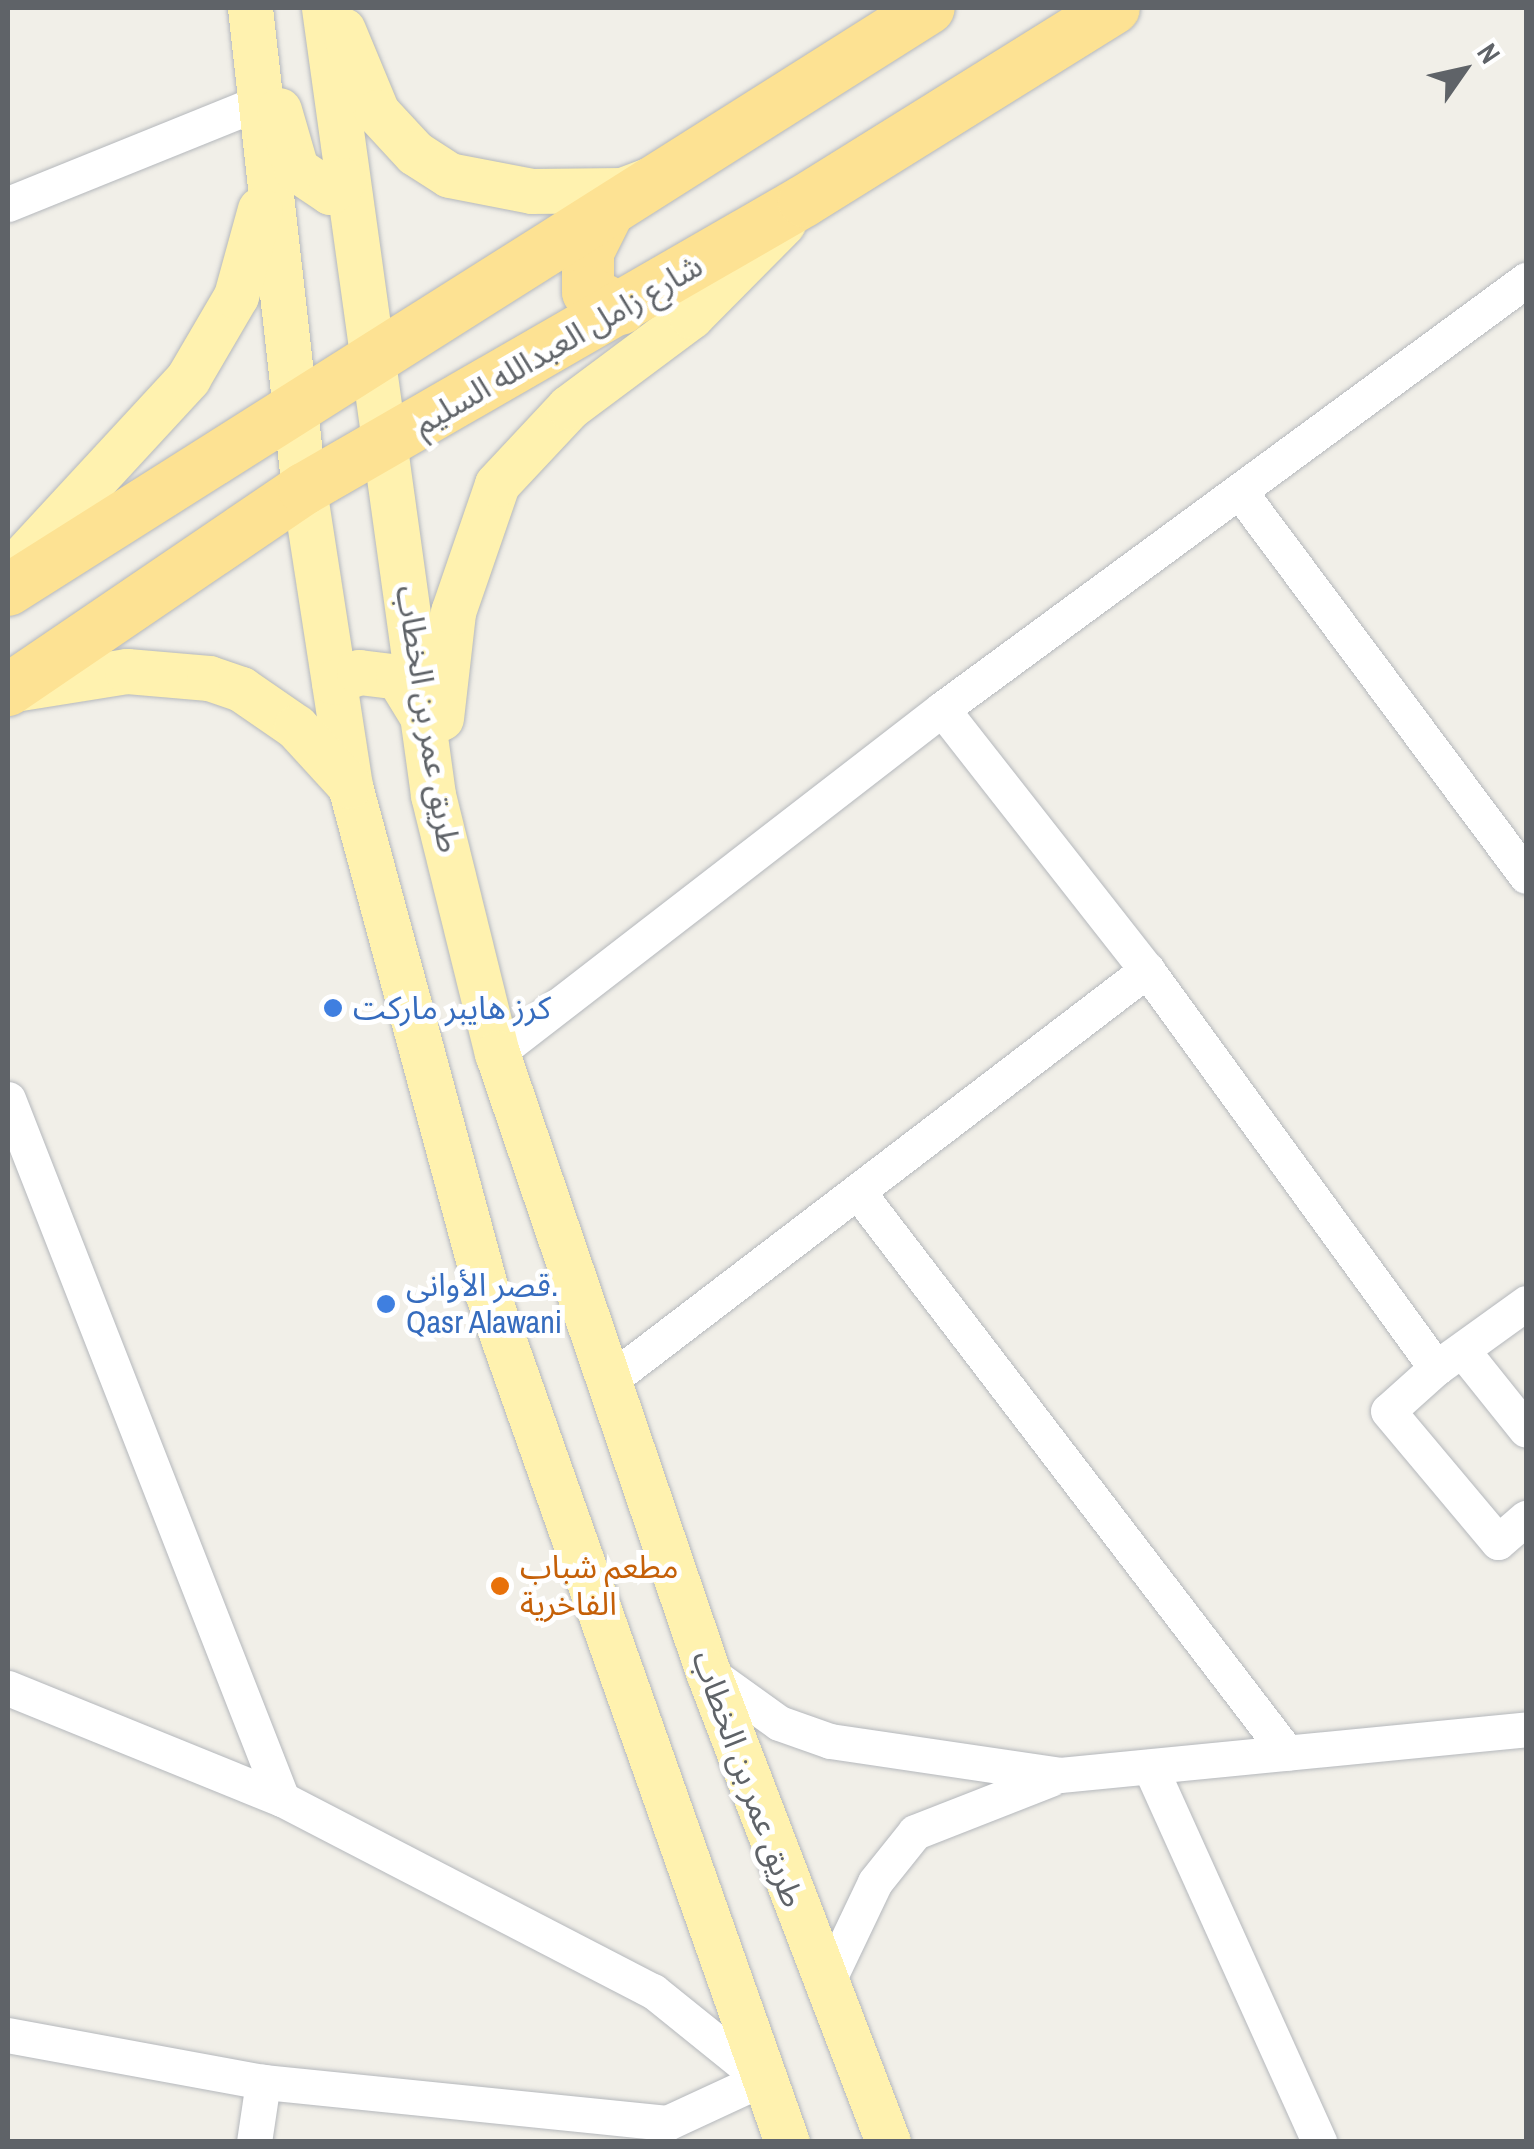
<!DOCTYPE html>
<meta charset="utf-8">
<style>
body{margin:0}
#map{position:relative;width:1534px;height:2149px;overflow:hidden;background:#f1efe8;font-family:"Archivo Narrow","Noto Sans Arabic",sans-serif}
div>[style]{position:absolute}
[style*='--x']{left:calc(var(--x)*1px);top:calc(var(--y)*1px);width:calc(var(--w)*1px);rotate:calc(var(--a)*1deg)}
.roads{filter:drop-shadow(0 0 2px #b5b8bc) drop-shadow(0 0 2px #b5b8bc)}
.minor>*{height:35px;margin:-17.5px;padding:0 17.5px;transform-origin:17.5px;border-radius:17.5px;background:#fff}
.major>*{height:45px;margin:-22.5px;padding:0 22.5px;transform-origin:22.5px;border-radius:22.5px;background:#fff2af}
.highway>*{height:52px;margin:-26px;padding:0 26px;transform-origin:26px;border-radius:26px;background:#fde293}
.dots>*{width:28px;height:28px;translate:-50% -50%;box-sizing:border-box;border:5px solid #fff;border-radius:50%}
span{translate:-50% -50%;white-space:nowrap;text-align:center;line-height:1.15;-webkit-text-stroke:10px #fff;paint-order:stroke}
.street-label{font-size:32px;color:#5f6368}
.shop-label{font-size:32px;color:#366cbe}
.left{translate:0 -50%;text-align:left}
.food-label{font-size:32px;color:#c56008}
.frame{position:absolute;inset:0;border:10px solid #5f6368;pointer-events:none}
.north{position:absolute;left:1414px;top:20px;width:100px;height:100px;-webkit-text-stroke:8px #fff;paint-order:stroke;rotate:56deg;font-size:28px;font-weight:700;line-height:40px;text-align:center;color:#5f6368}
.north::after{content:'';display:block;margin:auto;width:35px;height:45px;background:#5f6368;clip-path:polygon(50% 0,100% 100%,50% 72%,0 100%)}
</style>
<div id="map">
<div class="roads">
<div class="minor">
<div style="--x:8;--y:204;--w:270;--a:-22"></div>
<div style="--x:1240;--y:492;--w:479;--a:53.3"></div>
<div style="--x:942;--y:709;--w:332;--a:51.9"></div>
<div style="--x:1147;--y:970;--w:492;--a:54"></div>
<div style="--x:1436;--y:1368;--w:111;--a:-35.8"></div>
<div style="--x:497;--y:1053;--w:562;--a:-37.71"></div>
<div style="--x:942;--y:709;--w:725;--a:-36.3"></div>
<div style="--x:8;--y:1099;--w:752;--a:68.62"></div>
<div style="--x:858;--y:1192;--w:706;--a:52.59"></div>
<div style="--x:1462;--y:1350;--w:102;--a:51.3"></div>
<div style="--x:1436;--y:1368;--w:64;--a:138.1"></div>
<div style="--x:1388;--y:1411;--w:171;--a:50"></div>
<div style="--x:1498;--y:1542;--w:37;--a:-41"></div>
<div style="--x:606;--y:1383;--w:681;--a:-37.36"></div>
<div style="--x:708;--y:1672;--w:87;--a:35.7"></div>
<div style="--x:779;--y:1723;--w:54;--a:19.4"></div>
<div style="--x:830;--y:1741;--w:232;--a:8.4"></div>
<div style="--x:1060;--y:1775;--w:468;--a:-5.6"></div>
<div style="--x:8;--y:1688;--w:296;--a:22.1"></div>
<div style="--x:282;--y:1799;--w:418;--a:27.4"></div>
<div style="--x:653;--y:1991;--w:140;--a:38.9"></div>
<div style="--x:762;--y:2079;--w:105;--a:155.1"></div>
<div style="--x:667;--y:2123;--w:406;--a:-174.2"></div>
<div style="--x:263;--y:2082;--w:259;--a:-169.6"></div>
<div style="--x:1150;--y:1767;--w:411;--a:65.7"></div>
<div style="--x:825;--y:1987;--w:116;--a:-64.5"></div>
<div style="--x:875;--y:1882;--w:64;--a:-51.3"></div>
<div style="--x:915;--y:1832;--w:145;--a:-21.4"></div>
<div style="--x:254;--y:2142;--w:61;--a:-81.5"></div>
</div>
<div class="major">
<div style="--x:250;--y:8;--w:484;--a:83.6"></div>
<div style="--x:304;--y:489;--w:301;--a:81.2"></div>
<div style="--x:350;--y:786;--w:525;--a:74.88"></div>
<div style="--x:487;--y:1293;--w:900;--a:70.54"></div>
<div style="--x:324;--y:8;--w:795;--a:82.11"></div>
<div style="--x:433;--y:795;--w:266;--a:76.1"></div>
<div style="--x:497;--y:1053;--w:654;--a:71.18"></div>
<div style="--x:708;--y:1672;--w:503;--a:69.04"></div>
<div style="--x:343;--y:30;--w:89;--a:67.5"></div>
<div style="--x:377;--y:112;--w:56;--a:47.2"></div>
<div style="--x:415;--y:153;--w:40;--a:32.9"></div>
<div style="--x:449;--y:175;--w:85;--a:10.9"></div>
<div style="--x:532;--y:191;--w:90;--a:-0.6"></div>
<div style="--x:622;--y:190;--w:31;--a:-21"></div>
<div style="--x:279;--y:110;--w:61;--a:73.9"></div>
<div style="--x:296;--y:169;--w:41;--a:34.1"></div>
<div style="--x:330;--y:192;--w:18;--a:-41"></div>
<div style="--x:12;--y:569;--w:260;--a:-47.3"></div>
<div style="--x:188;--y:378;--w:95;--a:-59.7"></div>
<div style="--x:236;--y:296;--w:90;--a:-74.6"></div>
<div style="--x:334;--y:682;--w:27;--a:-22"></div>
<div style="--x:359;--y:672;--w:39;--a:7"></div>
<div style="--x:398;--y:677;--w:48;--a:58.6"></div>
<div style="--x:14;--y:689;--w:114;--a:-9.1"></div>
<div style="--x:127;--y:671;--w:82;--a:4.9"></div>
<div style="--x:209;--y:678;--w:34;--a:19"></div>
<div style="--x:241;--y:689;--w:67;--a:34.6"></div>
<div style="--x:296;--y:727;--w:80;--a:47.5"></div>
<div style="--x:441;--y:718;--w:107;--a:-83.5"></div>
<div style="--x:453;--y:612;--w:135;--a:-71"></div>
<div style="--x:497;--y:484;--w:105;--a:-46.9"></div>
<div style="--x:569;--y:407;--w:152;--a:-36.7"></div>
<div style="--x:691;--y:316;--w:131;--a:-45.3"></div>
</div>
<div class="highway">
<div style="--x:608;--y:212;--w:45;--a:116.6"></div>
<div style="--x:588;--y:252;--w:40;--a:90"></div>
<div style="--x:588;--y:292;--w:37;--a:27"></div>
<div style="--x:8;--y:590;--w:1089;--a:-32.29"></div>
<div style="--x:8;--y:690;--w:358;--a:-34.2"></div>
<div style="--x:304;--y:489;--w:577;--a:-29.94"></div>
<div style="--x:804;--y:201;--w:365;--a:-31.9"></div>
</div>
</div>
<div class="dots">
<div style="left:333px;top:1008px;background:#3f7fe0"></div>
<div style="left:386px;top:1304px;background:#3f7fe0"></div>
<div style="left:500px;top:1586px;background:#e8710a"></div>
</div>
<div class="street-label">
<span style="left:558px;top:345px;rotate:-30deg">شارع زامل العبدالله السليم</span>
<span style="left:428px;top:719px;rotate:81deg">طريق عمر بن الخطاب</span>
<span style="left:748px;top:1779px;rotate:70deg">طريق عمر بن الخطاب</span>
</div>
<div class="shop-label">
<span class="left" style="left:353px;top:1008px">كرز هايبر ماركت</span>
<span class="left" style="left:406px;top:1304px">قصر الأواني.<br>Qasr Alawani</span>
</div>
<div class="food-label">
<span class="left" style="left:520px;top:1586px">مطعم شباب<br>الفاخرية</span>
</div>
<div class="frame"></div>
<div class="north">N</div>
</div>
